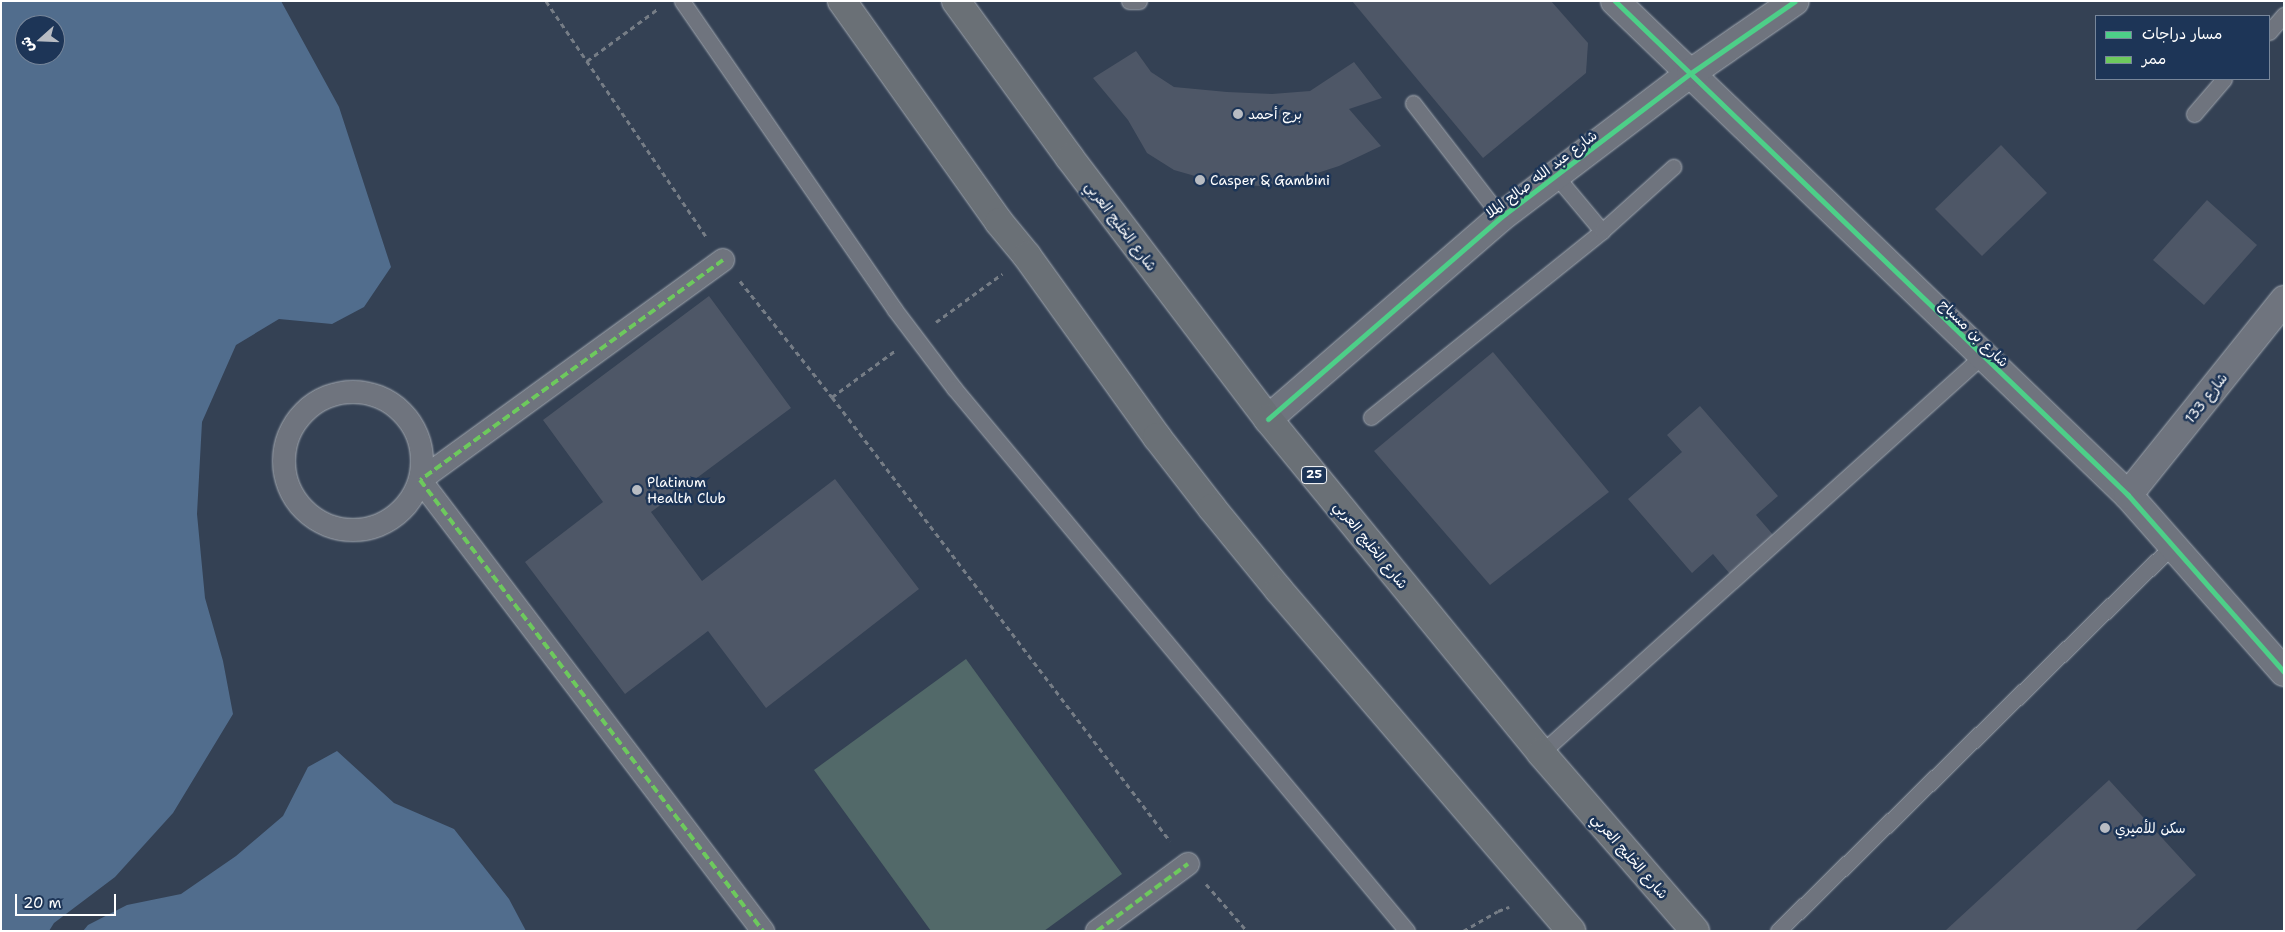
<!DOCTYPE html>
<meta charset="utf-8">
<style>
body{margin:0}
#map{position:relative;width:2285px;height:932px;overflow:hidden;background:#344154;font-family:"Shantell Sans","Playpen Sans Arabic",sans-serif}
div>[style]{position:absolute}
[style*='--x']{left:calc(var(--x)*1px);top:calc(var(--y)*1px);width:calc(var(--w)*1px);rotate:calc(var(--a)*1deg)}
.green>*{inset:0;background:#526969}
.water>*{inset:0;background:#516d8d}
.building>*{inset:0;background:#4e5767}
.path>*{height:3px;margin-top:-1.5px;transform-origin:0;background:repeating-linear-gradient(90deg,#767d86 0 5px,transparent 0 9px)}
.roads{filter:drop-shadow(0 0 1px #a4aab2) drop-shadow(0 0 1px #a4aab2)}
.service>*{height:15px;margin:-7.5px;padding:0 7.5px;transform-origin:7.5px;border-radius:7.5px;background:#6f747e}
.pedestrian>*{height:22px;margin:-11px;padding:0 11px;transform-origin:11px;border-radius:11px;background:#6f747e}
.pedestrian>.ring{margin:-11px;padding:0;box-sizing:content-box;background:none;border:22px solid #6f747e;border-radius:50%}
.minor>*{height:28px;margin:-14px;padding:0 14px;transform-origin:14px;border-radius:14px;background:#6f747e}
.primary>*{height:28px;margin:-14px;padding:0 14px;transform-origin:14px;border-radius:14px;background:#6a7076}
.quiet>*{height:4px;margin-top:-2px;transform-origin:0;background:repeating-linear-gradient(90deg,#6dc95d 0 8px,transparent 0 12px)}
.cycleway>*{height:5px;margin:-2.5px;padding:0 2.5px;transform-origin:2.5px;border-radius:2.5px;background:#4dcf88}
.dots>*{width:14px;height:14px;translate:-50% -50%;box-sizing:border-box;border:2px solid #1d3557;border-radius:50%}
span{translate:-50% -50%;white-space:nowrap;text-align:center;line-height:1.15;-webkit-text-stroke:5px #1d3557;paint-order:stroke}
.shield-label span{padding:1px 4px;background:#1d3557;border:1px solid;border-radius:4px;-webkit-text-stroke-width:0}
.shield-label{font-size:12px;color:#fff;font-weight:700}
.poi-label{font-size:14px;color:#fff}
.left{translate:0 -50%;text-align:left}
.street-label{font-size:14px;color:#fff}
.frame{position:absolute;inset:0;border:2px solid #fff;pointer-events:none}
.legend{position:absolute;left:2095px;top:15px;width:175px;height:65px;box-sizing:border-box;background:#1d3557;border:1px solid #77869a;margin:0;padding:6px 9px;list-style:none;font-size:15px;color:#fff}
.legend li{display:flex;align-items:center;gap:10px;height:25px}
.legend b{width:25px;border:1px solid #77869a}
.north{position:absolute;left:15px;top:15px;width:50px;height:50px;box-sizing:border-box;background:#1d3557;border:1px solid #77869a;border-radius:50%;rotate:250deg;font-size:14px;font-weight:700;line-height:20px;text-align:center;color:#fff}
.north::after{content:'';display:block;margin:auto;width:18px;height:22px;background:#b8bcc3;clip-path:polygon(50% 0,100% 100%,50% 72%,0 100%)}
.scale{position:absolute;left:15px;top:894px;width:101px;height:22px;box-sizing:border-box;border:2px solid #fff;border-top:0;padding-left:6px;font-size:15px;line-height:18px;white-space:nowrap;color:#fff;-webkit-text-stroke:4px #1d3557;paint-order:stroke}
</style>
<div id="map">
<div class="green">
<div style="clip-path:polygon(966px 659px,1122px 874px,1044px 931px,931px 931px,814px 770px)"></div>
</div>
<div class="water">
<div style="clip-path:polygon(evenodd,1px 1px,281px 1px,339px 107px,391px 267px,364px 307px,332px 324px,279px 319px,236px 345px,202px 422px,197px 514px,205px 598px,223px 661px,233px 714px,173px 813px,115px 877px,54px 923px,49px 931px,1px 931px,1px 1px,25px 25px,55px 25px,55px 55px,25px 55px,25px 25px)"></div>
<div style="clip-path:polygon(337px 751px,394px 803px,454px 829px,509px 899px,526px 931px,83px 931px,88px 925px,127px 905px,181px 894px,236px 856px,283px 816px,308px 767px)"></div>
</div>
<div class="building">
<div style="clip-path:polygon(1352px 1px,1551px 1px,1588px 43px,1586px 73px,1483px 158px)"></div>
<div style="clip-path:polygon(1136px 51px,1151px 72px,1174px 87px,1227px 92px,1272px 94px,1310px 91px,1354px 62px,1382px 98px,1349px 109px,1381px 146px,1339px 166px,1302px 178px,1261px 186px,1223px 184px,1174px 170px,1147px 153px,1128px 120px,1093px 78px)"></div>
<div style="clip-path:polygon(2001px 145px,2047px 193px,1982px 256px,1935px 209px)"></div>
<div style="clip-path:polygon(2207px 200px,2257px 245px,2204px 305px,2153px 260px)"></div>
<div style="clip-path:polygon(709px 296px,791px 408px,651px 512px,702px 581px,835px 479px,919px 589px,766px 708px,708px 631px,625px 694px,525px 562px,603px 502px,543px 420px)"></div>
<div style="clip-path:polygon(1493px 352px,1609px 492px,1490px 585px,1374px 451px)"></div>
<div style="clip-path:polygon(1700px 406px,1778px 496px,1756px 515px,1774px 536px,1730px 574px,1713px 554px,1692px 573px,1628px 499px,1682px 452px,1667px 435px)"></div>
<div style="clip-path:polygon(2109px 780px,2196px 875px,2135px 931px,1945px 931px)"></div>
</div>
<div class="path">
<div style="--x:546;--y:1;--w:284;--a:55.8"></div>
<div style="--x:587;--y:61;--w:89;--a:-36.4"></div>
<div style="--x:740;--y:281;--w:148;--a:51.6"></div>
<div style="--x:832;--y:397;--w:558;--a:52.72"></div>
<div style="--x:936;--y:322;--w:82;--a:-36"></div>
<div style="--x:832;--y:397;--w:79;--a:-36.3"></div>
<div style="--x:1206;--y:884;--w:62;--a:48.9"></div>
<div style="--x:1463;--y:931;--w:40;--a:-29.7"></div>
<div style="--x:1498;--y:911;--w:12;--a:-20"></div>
</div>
<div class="roads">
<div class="service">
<div style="--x:682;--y:1;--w:375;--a:55.4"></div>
<div style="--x:895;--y:310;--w:98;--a:52.9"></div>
<div style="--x:954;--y:388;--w:707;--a:50.16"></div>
<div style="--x:1129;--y:1;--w:10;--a:0"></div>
<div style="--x:2269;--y:32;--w:23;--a:-49"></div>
<div style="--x:1413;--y:103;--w:144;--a:52.3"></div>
<div style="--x:2194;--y:114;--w:46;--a:-49.4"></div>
<div style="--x:1556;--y:176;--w:72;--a:50.1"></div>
<div style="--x:1371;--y:417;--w:297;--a:-38.8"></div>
<div style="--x:1602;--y:231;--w:96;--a:-42"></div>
<div style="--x:1541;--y:753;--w:593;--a:-41.99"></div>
<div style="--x:1778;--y:931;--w:551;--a:-44.34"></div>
</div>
<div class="pedestrian">
<div style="--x:723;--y:260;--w:374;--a:144"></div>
<div style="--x:420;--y:480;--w:567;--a:52.75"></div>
<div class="ring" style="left:284px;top:392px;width:116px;height:116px"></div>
<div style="--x:1097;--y:931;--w:113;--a:-36.4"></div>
</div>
<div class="minor">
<div style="--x:1615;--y:1;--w:712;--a:43.92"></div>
<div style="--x:2128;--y:495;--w:236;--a:48.6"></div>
<div style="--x:1268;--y:419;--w:308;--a:-40.9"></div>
<div style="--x:1501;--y:217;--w:238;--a:-37.2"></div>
<div style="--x:1691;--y:73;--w:126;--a:-34.7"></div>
<div style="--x:2128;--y:495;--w:250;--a:-51.3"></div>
</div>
<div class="primary">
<div style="--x:842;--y:1;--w:271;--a:54.6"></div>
<div style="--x:999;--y:222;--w:44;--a:50.5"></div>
<div style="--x:1027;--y:256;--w:223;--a:54.3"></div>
<div style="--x:1157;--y:437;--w:90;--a:52.2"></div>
<div style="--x:1212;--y:508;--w:106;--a:50.7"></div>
<div style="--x:1279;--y:590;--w:449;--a:49.4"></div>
<div style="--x:956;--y:1;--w:194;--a:54"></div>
<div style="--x:1070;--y:158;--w:328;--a:52.8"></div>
<div style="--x:1268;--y:419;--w:431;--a:50.7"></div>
<div style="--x:1541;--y:753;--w:235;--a:49.1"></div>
</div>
</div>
<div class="quiet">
<div style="--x:723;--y:260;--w:374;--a:144"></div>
<div style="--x:420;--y:480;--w:567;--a:52.75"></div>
<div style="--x:1097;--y:931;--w:113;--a:-36.4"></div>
</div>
<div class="cycleway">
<div style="--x:1615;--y:1;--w:712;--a:43.92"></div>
<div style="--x:2128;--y:495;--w:236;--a:48.6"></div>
<div style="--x:1268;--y:419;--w:308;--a:-40.9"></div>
<div style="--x:1501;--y:217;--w:238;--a:-37.2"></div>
<div style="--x:1691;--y:73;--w:126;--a:-34.7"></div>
</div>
<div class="dots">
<div style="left:1238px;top:114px;background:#b8bcc3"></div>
<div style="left:1200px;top:180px;background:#b8bcc3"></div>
<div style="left:637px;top:490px;background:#b8bcc3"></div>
<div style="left:2105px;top:828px;background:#b8bcc3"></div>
</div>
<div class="shield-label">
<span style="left:1314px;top:475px">25</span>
</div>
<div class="poi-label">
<span class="left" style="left:1248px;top:114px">برج أحمد</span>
<span class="left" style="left:1210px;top:180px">Casper &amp; Gambini</span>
<span class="left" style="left:647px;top:490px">Platinum<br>Health Club</span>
<span class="left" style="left:2115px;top:828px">سكن للأميري</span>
</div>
<div class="street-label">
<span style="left:1541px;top:174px;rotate:-37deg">شارع عبد الله صالح الملا</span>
<span style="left:1121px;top:226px;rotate:53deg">شارع الخليج العربي</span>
<span style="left:1974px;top:333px;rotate:44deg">شارع بن مسباح</span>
<span style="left:2206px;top:398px;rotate:-52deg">شارع 133</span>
<span style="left:1371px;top:545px;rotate:51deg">شارع الخليج العربي</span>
<span style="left:1630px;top:856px;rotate:49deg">شارع الخليج العربي</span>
</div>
<div class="frame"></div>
<ul class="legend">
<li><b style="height:6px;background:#4dcf88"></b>مسار دراجات</li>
<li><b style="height:6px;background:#6dc95d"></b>ممر</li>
</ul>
<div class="north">ش</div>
<div class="scale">20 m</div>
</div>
